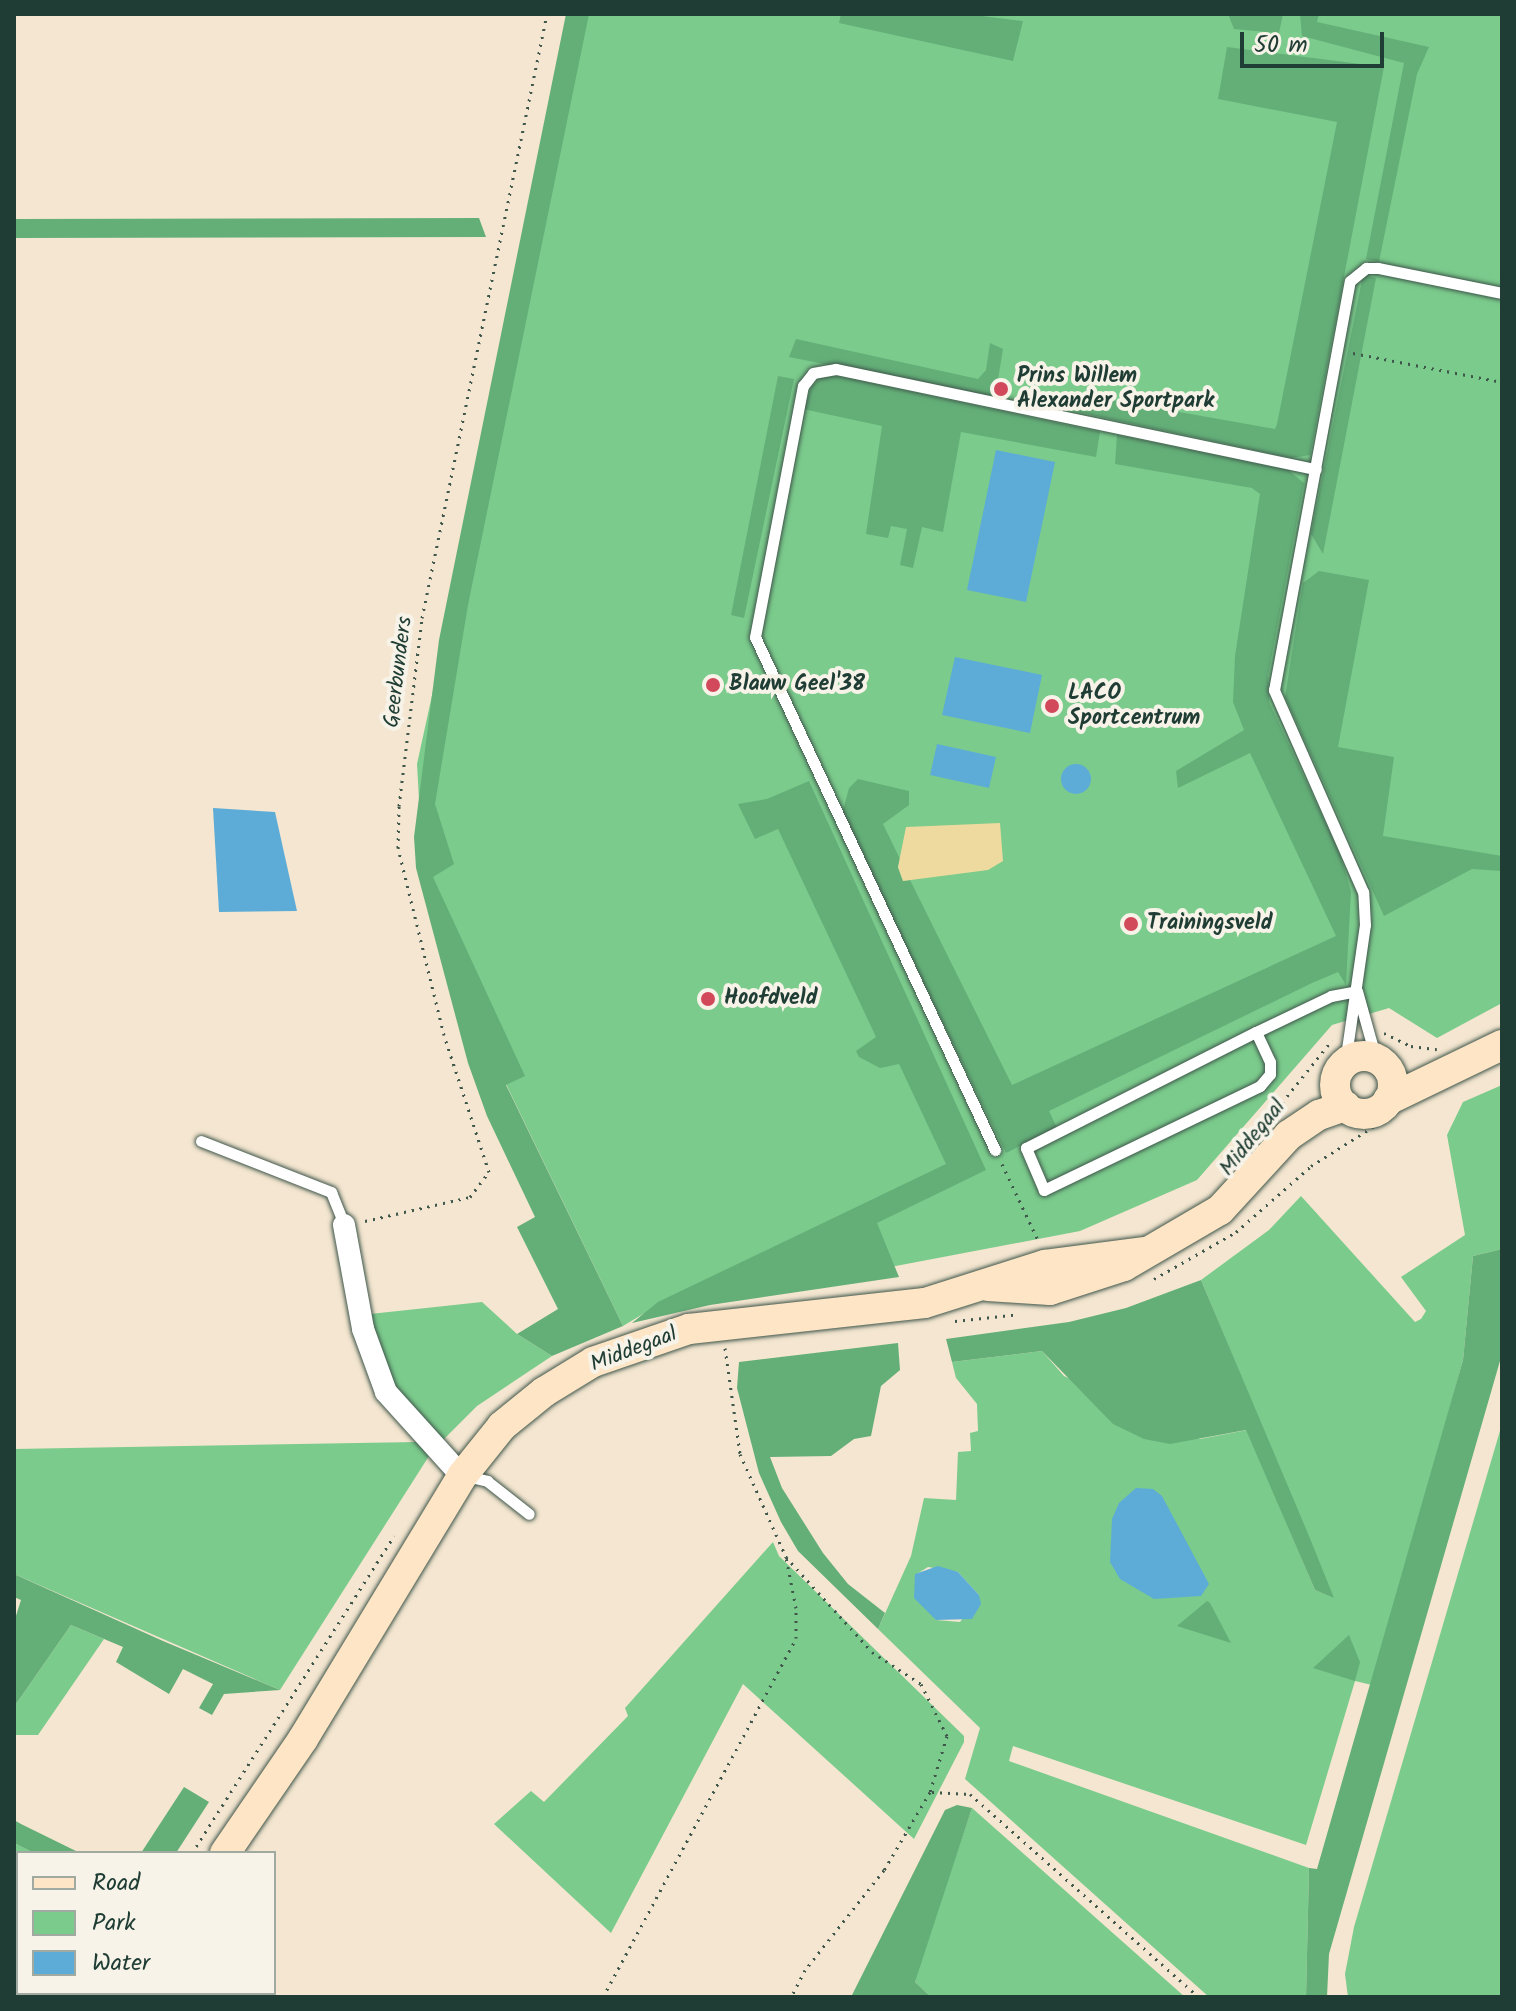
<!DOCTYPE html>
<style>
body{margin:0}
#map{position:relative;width:1516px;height:2011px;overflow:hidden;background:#f4e6d0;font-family:Kalam,sans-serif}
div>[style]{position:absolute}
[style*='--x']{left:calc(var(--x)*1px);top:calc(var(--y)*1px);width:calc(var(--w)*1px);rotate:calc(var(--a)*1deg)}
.green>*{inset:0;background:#7bcb8c}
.forest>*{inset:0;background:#64af78}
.sand>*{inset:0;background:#eeda9e}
.water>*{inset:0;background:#5dacd7}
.round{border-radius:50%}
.path>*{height:3px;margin-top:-1.5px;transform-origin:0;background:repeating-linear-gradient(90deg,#3f564b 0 2px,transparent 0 8px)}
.roads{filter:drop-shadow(0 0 2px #3f564b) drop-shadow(0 0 2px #3f564b)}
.lane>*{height:11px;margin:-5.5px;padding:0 5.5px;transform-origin:5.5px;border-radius:5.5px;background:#fff}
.street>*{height:22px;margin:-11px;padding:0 11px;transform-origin:11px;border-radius:11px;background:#fff}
.secondary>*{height:30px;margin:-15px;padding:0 15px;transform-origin:15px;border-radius:15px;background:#fde5c5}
.secondary>.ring{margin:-15px;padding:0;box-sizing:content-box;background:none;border:30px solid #fde5c5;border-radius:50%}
.dots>*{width:22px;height:22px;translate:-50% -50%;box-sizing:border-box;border:4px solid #f7f3e8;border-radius:50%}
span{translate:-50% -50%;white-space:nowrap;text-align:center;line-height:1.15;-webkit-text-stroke:8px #f7f3e8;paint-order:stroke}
.poi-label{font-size:22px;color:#1f3d34;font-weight:700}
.left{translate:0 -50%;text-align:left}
.street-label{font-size:22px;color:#1f3d34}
.frame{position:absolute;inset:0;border:16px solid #1f3d34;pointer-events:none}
.legend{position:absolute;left:16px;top:1851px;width:260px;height:144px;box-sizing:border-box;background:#f7f3e8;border:2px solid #a1aaa0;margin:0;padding:10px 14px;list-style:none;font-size:24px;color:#1f3d34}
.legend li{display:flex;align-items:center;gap:16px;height:40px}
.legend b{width:40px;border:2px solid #a1aaa0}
.scale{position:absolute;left:1240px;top:32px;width:144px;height:36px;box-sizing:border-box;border:4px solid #1f3d34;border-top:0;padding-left:10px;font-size:24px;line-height:28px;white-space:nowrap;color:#1f3d34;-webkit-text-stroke:6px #f7f3e8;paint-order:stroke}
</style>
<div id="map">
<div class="green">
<div style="clip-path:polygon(581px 14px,1502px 14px,1502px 1003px,1437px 1038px,1389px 1008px,1332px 1025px,1197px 1180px,1080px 1231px,643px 1314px,623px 1326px,506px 1084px,423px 871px,417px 764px)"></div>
<div style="clip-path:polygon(evenodd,1502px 1085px,1502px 1249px,1473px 1256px,1463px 1360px,1436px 1458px,1372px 1685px,1355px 1681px,1306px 1845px,1013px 1746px,1009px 1761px,1309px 1868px,1306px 1997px,1209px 1997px,965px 1779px,980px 1728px,878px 1629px,911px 1556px,924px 1498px,956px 1500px,958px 1452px,971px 1451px,970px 1433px,978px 1431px,977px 1404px,956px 1378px,952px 1362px,1042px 1351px,1064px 1376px,1200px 1439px,1247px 1430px,1315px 1590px,1333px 1597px,1201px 1280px,1269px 1230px,1301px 1196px,1415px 1322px,1421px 1319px,1426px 1311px,1401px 1277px,1465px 1235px,1447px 1135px,1463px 1102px,1502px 1085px,928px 1567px,958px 1572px,979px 1595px,960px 1622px,936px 1620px,915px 1575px,928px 1567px)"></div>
<div style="clip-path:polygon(482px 1302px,517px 1334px,552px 1356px,477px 1406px,438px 1445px,393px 1388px,382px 1366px,370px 1314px)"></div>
<div style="clip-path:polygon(1502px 1424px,1502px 1997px,1348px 1997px,1345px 1974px,1354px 1927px)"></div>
<div style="clip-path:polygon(417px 1442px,429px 1456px,280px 1690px,14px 1574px,14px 1449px)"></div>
<div style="clip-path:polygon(773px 1542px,779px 1556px,964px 1736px,964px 1742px,914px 1839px,743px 1684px,611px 1933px,494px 1824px,531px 1791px,544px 1802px,628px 1716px,625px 1708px)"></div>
<div style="clip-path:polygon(71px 1625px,104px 1639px,38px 1735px,14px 1735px,14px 1707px)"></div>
<div style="clip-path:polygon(972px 1808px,1150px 1966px,1185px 1997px,931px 1997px,915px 1982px,917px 1971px)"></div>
<div style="clip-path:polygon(14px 1843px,34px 1853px,18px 1853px,18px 1993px,77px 1993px,74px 1997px,14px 1997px)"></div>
</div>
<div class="forest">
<div style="clip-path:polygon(566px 14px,589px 14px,468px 605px,435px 804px,454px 864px,433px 877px,525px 1076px,506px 1085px,623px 1326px,552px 1356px,517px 1334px,558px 1309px,517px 1227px,535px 1217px,487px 1116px,468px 1063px,416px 868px,414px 837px,439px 640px)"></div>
<div style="clip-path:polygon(841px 14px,966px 14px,1023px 21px,1013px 61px,839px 23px)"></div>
<div style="clip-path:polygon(1228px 14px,1283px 14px,1279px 33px,1234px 29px)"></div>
<div style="clip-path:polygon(1300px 14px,1319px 14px,1317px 22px,1429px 47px,1417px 74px,1379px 262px,1366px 259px,1404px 63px,1302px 36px)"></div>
<div style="clip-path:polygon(1227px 47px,1384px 67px,1310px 455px,1292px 458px,1078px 412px,1084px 395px,1275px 429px,1277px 424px,1337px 122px,1218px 99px)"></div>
<div style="clip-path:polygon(479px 218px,486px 237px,14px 238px,14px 219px)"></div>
<div style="clip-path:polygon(1363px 275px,1376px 278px,1323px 554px,1311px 534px)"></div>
<div style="clip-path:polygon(796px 339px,978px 379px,986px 370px,990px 343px,1003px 349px,995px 398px,789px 357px)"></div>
<div style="clip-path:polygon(778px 376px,794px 379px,744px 618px,731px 615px)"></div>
<div style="clip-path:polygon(838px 376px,1100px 432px,1096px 457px,961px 432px,943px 532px,922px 527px,913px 568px,900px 565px,907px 529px,891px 526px,888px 538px,866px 534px,882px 426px,803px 409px,812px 386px,821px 378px)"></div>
<div style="clip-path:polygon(1117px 435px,1288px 470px,1304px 483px,1268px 676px,1269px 702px,1340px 854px,1351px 892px,1346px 985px,1338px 972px,1312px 983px,1049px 1111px,1057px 1128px,1006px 1153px,842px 814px,849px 788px,858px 779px,909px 791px,909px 805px,883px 824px,900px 859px,898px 868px,903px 881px,910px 880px,1012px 1085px,1336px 936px,1250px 753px,1178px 788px,1176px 771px,1244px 730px,1233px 702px,1235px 656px,1260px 494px,1252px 488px,1115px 464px)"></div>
<div style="clip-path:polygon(1319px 571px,1369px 580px,1338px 747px,1394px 757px,1383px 836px,1502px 856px,1502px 871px,1472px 869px,1384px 916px,1285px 697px,1303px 583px)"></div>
<div style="clip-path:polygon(809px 781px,986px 1170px,877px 1223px,899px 1277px,710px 1305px,632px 1323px,658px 1302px,946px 1164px,899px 1064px,880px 1068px,859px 1057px,856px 1051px,876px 1037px,778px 829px,755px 839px,738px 804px,767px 799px)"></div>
<div style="clip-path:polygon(1502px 1249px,1502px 1354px,1329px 1954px,1327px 1997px,1306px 1997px,1309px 1868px,1317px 1869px,1463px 1360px,1473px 1256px)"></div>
<div style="clip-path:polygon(1201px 1280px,1309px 1536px,1334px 1598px,1315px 1590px,1246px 1430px,1170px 1444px,1144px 1439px,1113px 1424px,1042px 1351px,952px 1362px,946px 1339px,1069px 1322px,1126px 1308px)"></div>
<div style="clip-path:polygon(898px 1343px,900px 1370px,881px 1386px,871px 1436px,854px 1439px,831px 1456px,770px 1457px,782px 1488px,823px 1553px,848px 1584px,885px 1613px,878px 1629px,798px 1551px,781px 1522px,759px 1473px,737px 1388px,739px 1362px)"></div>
<div style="clip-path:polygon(14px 1574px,163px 1641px,280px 1690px,224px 1694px,212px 1715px,199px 1708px,213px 1684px,183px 1669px,169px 1694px,116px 1662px,123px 1647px,71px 1625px,14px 1707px,14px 1622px,21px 1600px,14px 1597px)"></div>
<div style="clip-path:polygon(1207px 1601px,1210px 1603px,1231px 1643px,1177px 1626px)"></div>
<div style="clip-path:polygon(1349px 1635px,1360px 1662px,1355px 1681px,1313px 1668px)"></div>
<div style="clip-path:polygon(184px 1787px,209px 1802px,176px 1853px,141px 1853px)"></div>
<div style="clip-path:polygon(957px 1805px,972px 1808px,915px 1982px,931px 1997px,851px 1997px,945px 1810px)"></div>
<div style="clip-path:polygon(14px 1820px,21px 1824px,80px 1853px,34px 1853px,14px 1843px)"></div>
</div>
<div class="sand">
<div style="clip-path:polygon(1000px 823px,1003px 861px,988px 870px,903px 881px,898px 867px,906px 827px)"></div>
</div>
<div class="water">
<div style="clip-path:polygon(996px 450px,1055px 462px,1026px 602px,967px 590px)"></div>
<div style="clip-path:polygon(955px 657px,1042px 675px,1030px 733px,942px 715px)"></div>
<div style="clip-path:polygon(937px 744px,996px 757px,989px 788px,930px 775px)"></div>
<div class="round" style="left:1061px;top:764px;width:30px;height:30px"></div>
<div style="clip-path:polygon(213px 808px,275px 812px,297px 911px,219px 912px)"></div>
<div style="clip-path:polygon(1136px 1488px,1153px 1489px,1162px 1496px,1209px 1584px,1201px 1596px,1154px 1599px,1120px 1579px,1110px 1562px,1112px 1519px,1119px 1503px)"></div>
<div style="clip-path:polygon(938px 1566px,958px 1572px,979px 1595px,981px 1604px,972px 1619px,936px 1620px,914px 1598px,915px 1574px)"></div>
</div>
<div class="path">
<div style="--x:1353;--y:353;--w:152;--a:11"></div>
<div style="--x:1384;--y:1033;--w:30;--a:26"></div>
<div style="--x:1411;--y:1046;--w:26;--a:7"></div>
<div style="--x:1272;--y:1115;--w:96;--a:-51.3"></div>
<div style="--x:1002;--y:1164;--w:84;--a:64.7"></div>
<div style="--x:365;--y:1221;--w:108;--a:-12.9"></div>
<div style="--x:470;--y:1197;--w:31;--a:-53"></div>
<div style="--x:489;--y:1172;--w:144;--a:-108.2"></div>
<div style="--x:444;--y:1035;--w:193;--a:-103.8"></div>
<div style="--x:398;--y:848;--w:42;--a:-88.6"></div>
<div style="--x:399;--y:806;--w:189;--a:-83"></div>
<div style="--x:422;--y:618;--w:617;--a:-78.31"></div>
<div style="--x:1154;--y:1279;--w:95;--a:-29.8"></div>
<div style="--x:1236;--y:1232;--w:100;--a:-41.3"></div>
<div style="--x:1311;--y:1166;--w:80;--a:-32.3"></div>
<div style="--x:955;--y:1321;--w:64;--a:-6.2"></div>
<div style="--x:725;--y:1348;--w:107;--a:81.9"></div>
<div style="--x:740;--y:1454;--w:113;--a:65.9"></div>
<div style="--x:786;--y:1557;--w:128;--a:47.8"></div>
<div style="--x:872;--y:1652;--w:59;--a:33.1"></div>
<div style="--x:921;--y:1684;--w:58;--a:63.4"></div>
<div style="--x:947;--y:1736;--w:59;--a:106.9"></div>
<div style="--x:930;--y:1792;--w:91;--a:120.5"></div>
<div style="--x:884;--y:1870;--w:127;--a:128.3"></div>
<div style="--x:805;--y:1970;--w:30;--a:117"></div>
<div style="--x:932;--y:1792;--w:38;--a:3"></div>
<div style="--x:970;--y:1794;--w:306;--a:41.6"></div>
<div style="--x:192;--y:1853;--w:376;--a:-57.5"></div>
<div style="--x:83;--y:1997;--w:6;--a:-45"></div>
<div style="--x:603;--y:1997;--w:408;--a:-61.7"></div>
<div style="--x:796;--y:1638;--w:30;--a:-90"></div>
<div style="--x:796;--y:1608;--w:52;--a:-101.1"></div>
</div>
<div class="roads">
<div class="lane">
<div style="--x:1357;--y:991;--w:71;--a:74.4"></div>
<div style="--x:1256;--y:1032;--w:33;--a:65"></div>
<div style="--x:1270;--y:1062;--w:12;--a:90"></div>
<div style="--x:1270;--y:1074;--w:16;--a:130"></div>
<div style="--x:1260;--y:1086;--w:240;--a:154.3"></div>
<div style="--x:1044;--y:1190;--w:46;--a:-113.2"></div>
<div style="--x:1026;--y:1148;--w:258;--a:-26.8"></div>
<div style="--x:1256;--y:1032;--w:83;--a:-25.6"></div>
<div style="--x:1331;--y:996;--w:26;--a:-11"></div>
<div style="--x:1345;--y:1063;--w:139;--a:-81.8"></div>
<div style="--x:1365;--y:925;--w:33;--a:-93"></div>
<div style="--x:1363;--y:892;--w:221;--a:-113.8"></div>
<div style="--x:1274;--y:690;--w:416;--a:-79.5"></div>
<div style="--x:1350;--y:281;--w:21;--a:-39"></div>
<div style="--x:1366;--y:268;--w:12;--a:0"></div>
<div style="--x:1378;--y:268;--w:126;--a:11.4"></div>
<div style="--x:201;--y:1141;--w:140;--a:21.4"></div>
<div style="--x:331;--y:1192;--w:35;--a:68"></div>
<div style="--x:995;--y:1150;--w:566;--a:-115.07"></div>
<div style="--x:755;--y:637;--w:256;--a:-79.2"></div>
<div style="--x:803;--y:386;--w:16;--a:-52"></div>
<div style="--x:813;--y:373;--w:23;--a:-10"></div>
<div style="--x:836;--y:369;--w:490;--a:11.8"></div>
<div style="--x:466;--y:1476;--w:22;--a:13"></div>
<div style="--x:487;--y:1481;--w:53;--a:38.2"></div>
</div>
<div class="street">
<div style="--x:344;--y:1225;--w:106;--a:79.6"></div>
<div style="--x:363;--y:1329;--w:67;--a:69.9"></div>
<div style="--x:386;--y:1392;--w:113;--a:47.9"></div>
</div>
<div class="secondary">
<div class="ring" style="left:1335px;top:1056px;width:28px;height:28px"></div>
<div style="--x:1388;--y:1100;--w:127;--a:-25.8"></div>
<div style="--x:988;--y:1286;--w:62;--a:3.7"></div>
<div style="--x:1050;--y:1290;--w:78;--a:-18"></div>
<div style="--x:1124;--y:1266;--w:111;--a:-30.3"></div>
<div style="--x:1220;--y:1210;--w:102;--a:-47.4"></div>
<div style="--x:1289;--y:1135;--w:36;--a:-34"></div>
<div style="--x:1319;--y:1115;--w:28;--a:-19"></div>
<div style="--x:225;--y:1853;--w:138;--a:-55.6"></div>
<div style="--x:303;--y:1739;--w:307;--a:-58.8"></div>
<div style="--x:462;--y:1476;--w:64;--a:-51.3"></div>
<div style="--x:502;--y:1426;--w:54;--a:-39"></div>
<div style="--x:544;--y:1392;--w:57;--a:-31.5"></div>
<div style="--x:593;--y:1362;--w:102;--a:-19"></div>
<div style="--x:689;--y:1329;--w:237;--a:-6.3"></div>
<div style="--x:925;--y:1303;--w:126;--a:-17.6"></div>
<div style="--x:1045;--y:1265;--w:101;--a:-7.4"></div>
<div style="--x:120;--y:1997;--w:5;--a:-53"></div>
</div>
</div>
<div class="dots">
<div style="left:1001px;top:389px;background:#d1495b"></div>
<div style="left:713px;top:685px;background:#d1495b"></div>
<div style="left:1052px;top:706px;background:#d1495b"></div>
<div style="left:1131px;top:924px;background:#d1495b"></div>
<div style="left:708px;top:999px;background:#d1495b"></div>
</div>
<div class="poi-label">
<span class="left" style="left:1017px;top:389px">Prins Willem<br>Alexander Sportpark</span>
<span class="left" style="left:729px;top:685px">Blauw Geel'38</span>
<span class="left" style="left:1068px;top:706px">LACO<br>Sportcentrum</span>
<span class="left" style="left:1147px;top:924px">Trainingsveld</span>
<span class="left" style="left:724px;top:999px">Hoofdveld</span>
</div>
<div class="street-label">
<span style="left:399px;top:672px;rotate:-83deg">Geerbunders</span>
<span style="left:1253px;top:1138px;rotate:-51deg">Middegaal</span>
<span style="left:634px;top:1350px;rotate:-21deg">Middegaal</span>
</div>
<div class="frame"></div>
<ul class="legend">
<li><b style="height:10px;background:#fde5c5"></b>Road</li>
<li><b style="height:22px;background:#7bcb8c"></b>Park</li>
<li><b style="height:22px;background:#5dacd7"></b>Water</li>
</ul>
<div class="scale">50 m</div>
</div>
